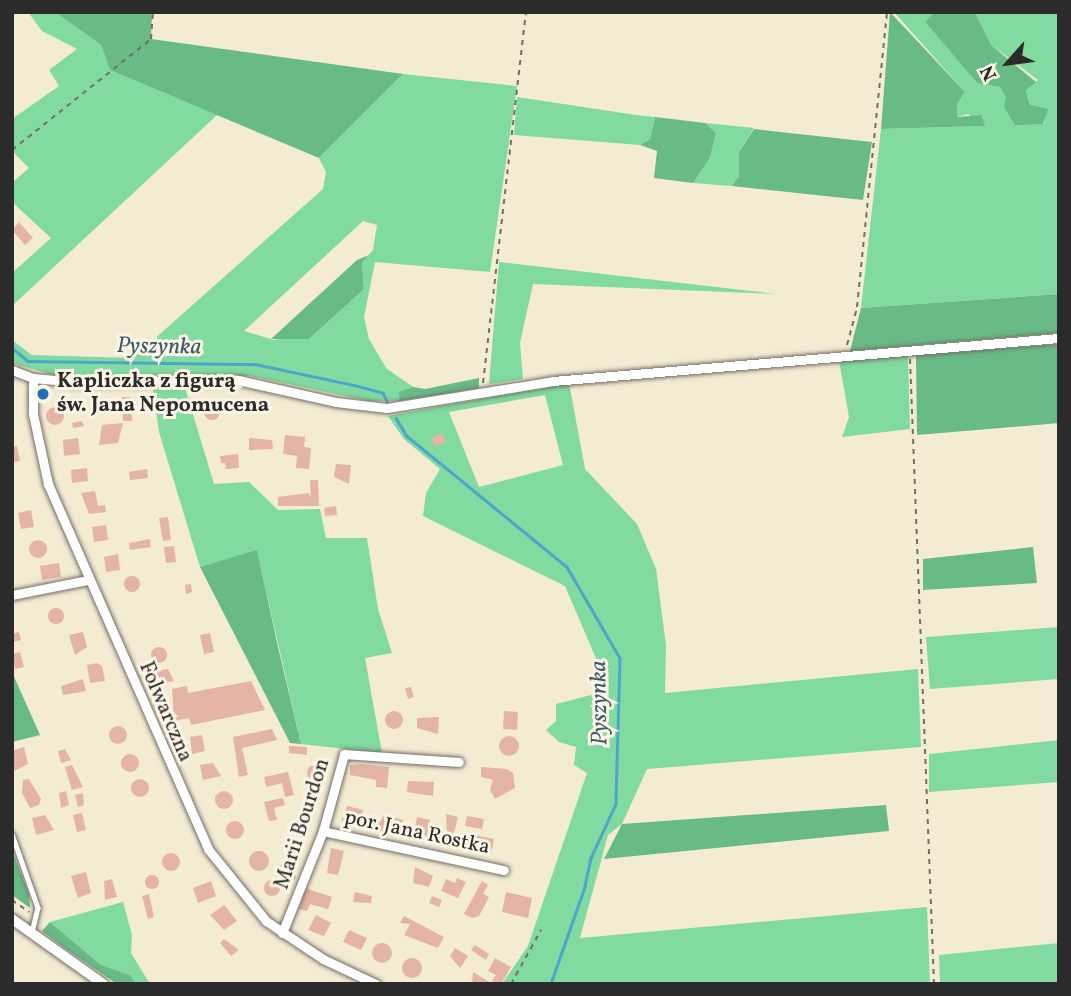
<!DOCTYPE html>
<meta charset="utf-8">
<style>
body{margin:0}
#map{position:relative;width:1071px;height:996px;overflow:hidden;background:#f4ebd3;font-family:Vollkorn,serif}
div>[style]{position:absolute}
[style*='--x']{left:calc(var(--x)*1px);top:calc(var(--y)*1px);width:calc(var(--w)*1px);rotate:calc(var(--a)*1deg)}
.green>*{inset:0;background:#81da9f}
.forest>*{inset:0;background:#68ba86}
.stream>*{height:2.5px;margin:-1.25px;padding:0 1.25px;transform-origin:1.25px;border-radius:1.25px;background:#4ca6ca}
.building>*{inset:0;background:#e4b4a4}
.round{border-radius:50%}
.path>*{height:2px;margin-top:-1px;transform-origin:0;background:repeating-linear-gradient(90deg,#716e66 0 5px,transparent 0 10px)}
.roads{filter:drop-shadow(0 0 2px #716e66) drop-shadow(0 0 2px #716e66)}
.service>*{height:4.5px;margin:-2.25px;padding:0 2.25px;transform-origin:2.25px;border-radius:2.25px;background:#fff}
.minor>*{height:9px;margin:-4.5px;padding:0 4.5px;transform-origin:4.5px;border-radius:4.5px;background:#fff}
.tertiary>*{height:10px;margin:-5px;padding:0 5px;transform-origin:5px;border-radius:5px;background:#fff}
.dots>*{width:19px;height:19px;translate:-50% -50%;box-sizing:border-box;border:4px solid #fcf5e5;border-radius:50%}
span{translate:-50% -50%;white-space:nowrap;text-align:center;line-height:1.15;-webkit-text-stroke:6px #fcf5e5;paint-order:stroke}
.poi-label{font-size:21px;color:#2b2b2b;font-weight:700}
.left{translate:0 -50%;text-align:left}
.street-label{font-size:21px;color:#2b2b2b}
.water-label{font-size:23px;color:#385c6b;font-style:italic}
.frame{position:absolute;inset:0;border:14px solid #2b2b2b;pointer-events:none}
.north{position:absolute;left:973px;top:28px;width:70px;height:70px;-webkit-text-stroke:5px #fcf5e5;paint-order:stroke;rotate:242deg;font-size:19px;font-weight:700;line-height:28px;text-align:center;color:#2b2b2b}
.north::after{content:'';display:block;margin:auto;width:24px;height:32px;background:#2b2b2b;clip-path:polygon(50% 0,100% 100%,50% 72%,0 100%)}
</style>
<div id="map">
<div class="green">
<div style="clip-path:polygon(28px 12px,55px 12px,101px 45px,110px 70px,217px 115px,12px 306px,12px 273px,51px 238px,12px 202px,12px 183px,29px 168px,12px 151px,12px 119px,59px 86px,49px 70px,77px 49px,42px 31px)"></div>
<div style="clip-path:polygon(894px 12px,934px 12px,925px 22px,977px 83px,1000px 87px,1044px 124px,1045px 117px,1030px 105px,1026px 89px,1038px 80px,991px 45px,975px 12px,1059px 12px,1059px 294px,861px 308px,881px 129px,985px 126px,968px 114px,957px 117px,957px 104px,965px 92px)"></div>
<div style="clip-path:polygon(evenodd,403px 74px,517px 86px,490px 272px,375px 262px,364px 317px,369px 339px,386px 368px,413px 387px,400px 392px,400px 401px,369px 401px,250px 376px,57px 376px,12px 363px,12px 340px,32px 355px,133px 358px,323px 189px,326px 172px,319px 158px,403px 74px,363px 221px,377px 225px,373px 250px,362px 263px,364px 289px,309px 339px,289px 336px,274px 340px,244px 331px,363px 221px)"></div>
<div style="clip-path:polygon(517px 97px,636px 115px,655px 117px,650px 139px,640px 145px,514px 135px)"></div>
<div style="clip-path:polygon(705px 123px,754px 128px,739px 152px,739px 176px,732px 186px,693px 183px,710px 158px,716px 133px)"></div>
<div style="clip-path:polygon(499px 262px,776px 294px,533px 284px,520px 343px,523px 379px,489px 384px)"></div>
<div style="clip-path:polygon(908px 355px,910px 429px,842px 437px,849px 417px,839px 361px)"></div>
<div style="clip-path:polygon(evenodd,569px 383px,585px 469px,637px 524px,656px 569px,666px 645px,665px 693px,918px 669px,921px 747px,647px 769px,622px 824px,608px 835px,580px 938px,927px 907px,930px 984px,502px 984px,528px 946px,587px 773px,574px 765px,576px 747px,559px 742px,546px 730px,556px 721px,556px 704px,595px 694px,602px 687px,601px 670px,565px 586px,423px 516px,426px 493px,440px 469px,404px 439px,388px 416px,569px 383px,545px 395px,563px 465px,479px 487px,449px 412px,545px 395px)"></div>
<div style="clip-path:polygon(185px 388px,214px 484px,249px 482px,278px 510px,320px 509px,326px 538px,367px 538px,378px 609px,392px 653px,365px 658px,382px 753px,301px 744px,257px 551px,200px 567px,159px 432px,153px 390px)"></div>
<div style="clip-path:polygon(1059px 627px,1059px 679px,930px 689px,926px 637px)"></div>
<div style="clip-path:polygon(1059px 740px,1059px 782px,929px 792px,929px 754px)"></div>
<div style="clip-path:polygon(123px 902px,132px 935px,131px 953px,150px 984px,136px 984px,130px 975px,101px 965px,50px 922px)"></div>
<div style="clip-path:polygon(1059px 943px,1059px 984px,940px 984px,939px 955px)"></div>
</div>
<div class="forest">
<div style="clip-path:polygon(55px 12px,152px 12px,151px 39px,403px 74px,319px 158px,110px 70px,101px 45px)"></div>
<div style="clip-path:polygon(890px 12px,965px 92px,957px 104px,957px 117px,981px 115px,985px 126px,881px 129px)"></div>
<div style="clip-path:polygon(934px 12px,975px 12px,991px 45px,1036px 82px,1026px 90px,1030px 105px,1048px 109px,1043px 124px,1015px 125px,1004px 107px,1006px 97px,1000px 87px,977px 83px,925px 22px)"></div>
<div style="clip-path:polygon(655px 117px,705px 123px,716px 133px,710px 158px,693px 183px,654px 178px,657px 151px,640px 145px,650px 139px)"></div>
<div style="clip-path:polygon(754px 129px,872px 142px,863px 200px,732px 186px,739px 176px,739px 152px)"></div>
<div style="clip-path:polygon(369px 255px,362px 263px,364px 289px,309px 339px,271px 339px,357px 260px)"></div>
<div style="clip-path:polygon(1059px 294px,1059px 333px,850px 351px,861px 308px)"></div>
<div style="clip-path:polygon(1059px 344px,1059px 423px,917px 435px,916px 355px)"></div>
<div style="clip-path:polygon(479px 378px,479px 388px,400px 401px,399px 392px,413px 387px,425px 389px)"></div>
<div style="clip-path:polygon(1033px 547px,1037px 583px,923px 590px,923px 559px)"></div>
<div style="clip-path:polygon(257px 550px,278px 647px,301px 744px,290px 743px,200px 567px)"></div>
<div style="clip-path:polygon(12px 672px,40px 735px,12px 742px)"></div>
<div style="clip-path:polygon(886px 805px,889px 831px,604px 859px,622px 824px)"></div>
<div style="clip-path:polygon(12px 850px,29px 894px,30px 908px,12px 895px)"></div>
<div style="clip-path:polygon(50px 922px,101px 965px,130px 975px,136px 984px,117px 984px,66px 949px,42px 931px)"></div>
</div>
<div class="stream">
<div style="--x:12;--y:348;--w:21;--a:39"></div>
<div style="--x:28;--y:361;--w:227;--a:0.8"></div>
<div style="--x:255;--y:364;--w:101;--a:12"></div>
<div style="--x:354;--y:385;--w:30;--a:15"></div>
<div style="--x:383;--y:393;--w:9;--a:63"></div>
<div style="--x:396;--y:418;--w:21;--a:59"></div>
<div style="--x:407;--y:436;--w:207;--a:39.3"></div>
<div style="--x:567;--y:567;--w:105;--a:59.8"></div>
<div style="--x:620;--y:658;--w:146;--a:91.6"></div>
<div style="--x:616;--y:804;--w:60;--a:114.8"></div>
<div style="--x:591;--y:858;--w:30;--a:102"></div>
<div style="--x:585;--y:887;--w:103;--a:109.3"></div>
</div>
<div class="building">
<div style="clip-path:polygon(19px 222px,33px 238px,25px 245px,12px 230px)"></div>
<div style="clip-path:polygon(122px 397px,131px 397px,132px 421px,123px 421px)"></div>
<div style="clip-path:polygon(261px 399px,263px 410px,248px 412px,247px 401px)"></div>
<div class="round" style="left:204px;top:404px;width:16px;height:16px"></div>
<div class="round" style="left:46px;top:407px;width:18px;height:18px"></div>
<div style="clip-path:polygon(82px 421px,84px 426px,73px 428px,72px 423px)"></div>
<div style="clip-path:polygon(123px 423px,118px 443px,99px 445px,102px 425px)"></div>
<div style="clip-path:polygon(442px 433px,446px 442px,435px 447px,431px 438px)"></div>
<div style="clip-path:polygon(285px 435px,305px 437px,304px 447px,311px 448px,309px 469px,296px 468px,297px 456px,283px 454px)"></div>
<div style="clip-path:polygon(78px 438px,80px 454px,64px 456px,63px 440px)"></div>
<div style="clip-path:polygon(249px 438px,272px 440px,273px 449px,249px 450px)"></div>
<div style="clip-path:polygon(17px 446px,20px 461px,12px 462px,12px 447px)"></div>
<div style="clip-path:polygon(238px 454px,239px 468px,226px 469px,225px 463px,221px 463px,220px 456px)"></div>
<div style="clip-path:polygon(336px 464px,351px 465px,349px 484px,334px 477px)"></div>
<div style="clip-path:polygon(87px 468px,88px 481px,72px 483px,71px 470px)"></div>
<div style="clip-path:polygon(147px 469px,148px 478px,130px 480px,129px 472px)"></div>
<div style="clip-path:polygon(310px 480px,318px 480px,319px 506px,278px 506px,278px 497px,309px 493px,311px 498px)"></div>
<div style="clip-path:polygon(95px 491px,98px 506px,105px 505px,106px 512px,89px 514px,81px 493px)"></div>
<div style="clip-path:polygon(336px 506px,337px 515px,325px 516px,324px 508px)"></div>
<div style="clip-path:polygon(31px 510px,34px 527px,21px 529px,18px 513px)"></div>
<div style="clip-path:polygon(168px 517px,171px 540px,163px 541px,159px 518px)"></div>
<div style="clip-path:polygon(106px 525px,108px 540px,94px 542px,92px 527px)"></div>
<div style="clip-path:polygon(150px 539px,151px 547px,130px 550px,129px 543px)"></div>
<div class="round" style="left:29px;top:540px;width:18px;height:18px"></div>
<div style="clip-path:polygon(174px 546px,176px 562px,166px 563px,164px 547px)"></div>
<div style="clip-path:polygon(118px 554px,120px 570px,106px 572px,104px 557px)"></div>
<div style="clip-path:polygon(59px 563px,61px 577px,42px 580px,40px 566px)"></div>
<div class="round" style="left:124px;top:576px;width:16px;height:16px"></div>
<div style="clip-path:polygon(191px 584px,192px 592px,186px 594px,185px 585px)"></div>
<div class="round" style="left:48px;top:608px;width:16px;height:16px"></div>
<div style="clip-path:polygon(19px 632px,21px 640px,12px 642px,12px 634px)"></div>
<div style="clip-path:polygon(83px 632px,87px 647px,75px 655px,69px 635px)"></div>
<div style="clip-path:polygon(210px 633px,214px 652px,204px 654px,200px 635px)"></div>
<div class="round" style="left:151px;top:647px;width:16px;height:16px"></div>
<div style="clip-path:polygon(20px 652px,24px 667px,15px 669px,12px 654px)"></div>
<div style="clip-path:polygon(97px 663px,102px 666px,105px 681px,90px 683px,87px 665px)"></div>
<div style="clip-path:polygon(168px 669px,174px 681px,158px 684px,156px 671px)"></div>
<div style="clip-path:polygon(83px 679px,86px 691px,63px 695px,61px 686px)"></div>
<div style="clip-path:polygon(251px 681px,265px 710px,191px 725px,189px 718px,174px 721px,172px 689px,187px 686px,188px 693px)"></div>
<div style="clip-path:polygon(411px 687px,414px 697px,408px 699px,405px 688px)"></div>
<div style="clip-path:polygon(504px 711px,518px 712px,517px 730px,503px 729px)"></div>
<div class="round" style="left:385px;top:711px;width:18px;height:18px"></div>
<div style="clip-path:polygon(439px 717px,438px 734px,417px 728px,417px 718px)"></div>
<div class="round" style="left:109px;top:726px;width:18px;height:18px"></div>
<div style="clip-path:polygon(272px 729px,277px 740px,242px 748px,248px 775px,239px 777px,233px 737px)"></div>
<div style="clip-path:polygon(202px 735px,205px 751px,192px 754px,190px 737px)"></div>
<div class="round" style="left:499px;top:736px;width:20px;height:20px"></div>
<div style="clip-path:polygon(289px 746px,307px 747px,307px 755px,289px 753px)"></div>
<div style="clip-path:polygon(24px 747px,28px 764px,12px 772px,12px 751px)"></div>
<div style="clip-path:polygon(65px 749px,71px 760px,61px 763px,58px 751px)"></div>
<div class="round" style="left:121px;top:754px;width:18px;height:18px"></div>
<div style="clip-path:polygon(213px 763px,221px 776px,203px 780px,200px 765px)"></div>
<div style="clip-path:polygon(360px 764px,389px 767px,387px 788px,376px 787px,376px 780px,350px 775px,350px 765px)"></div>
<div class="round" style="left:307px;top:765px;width:16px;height:16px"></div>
<div style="clip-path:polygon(72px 765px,83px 787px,72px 790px,65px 767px)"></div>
<div style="clip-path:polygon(481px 767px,507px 769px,513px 773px,515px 788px,495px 799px,490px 790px,493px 780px,481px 777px)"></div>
<div style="clip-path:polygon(288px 772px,294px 795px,285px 797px,282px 783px,266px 787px,264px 777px)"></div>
<div class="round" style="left:131px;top:779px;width:18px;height:18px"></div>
<div style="clip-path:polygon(29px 779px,41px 799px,39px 805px,30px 808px,22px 793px,23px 780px)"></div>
<div style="clip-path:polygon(408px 781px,434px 782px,433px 796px,407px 792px)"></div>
<div class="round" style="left:215px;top:791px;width:18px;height:18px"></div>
<div style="clip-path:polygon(66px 791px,69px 805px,61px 808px,59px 793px)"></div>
<div style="clip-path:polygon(83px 793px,84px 805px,78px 807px,75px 795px)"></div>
<div style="clip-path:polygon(283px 798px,285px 805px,274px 808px,277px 820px,269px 821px,264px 802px)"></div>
<div style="clip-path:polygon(347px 806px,363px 810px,362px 818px,380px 822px,384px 815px,403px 820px,399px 835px,341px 821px)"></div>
<div style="clip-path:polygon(82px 813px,86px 830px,77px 832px,73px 815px)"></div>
<div style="clip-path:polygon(446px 814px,458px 817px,454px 833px,447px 831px)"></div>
<div style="clip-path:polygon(45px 815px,54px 830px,36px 835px,32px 818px)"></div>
<div style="clip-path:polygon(467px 816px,484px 819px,482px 829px,465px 826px)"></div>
<div style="clip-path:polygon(417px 817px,430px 820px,427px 837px,414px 835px)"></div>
<div class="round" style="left:226px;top:821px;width:18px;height:18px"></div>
<div style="clip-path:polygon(471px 834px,494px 839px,491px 854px,468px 849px)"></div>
<div style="clip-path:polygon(331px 848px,344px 851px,338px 875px,327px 873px)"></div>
<div class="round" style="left:249px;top:851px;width:20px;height:20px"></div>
<div class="round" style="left:162px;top:853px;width:18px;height:18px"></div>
<div style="clip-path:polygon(293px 863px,296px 879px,283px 881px,280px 865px)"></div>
<div style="clip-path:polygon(415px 867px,433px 876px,429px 887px,413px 883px)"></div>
<div style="clip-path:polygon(86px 872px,91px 893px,78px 898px,71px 876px)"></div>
<div class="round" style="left:145px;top:875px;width:14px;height:14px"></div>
<div style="clip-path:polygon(457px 878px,466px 882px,458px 898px,441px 891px,446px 879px,455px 883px)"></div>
<div style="clip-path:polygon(112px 879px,117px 897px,105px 900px,104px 881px)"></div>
<div class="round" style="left:264px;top:880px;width:16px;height:16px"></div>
<div style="clip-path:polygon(211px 881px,216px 896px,198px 903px,193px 888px)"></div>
<div style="clip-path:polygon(482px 881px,488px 885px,483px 894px,489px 897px,479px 916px,472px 918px,464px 914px)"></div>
<div style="clip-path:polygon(305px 888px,332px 897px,328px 909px,310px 904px,307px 911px,299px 909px)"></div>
<div style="clip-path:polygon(355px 892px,372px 896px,371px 903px,353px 902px)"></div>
<div style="clip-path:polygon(506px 892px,532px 898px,528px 918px,502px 912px)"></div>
<div style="clip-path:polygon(149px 894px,154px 917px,148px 919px,142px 896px)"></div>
<div style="clip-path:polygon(432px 896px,442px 900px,439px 907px,429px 903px)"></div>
<div style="clip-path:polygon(224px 905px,237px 921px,224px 930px,210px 915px)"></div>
<div style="clip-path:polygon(316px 915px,331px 923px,324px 936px,308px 930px)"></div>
<div style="clip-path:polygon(404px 916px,444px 937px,438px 948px,404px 935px,410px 924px,400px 923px)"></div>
<div style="clip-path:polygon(349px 930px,367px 938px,361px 950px,343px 942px)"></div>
<div style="clip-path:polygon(224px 939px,239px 950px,231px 956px,220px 943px)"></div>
<div class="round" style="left:372px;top:943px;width:20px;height:20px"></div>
<div style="clip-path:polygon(475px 945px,489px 954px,486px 960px,471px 950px)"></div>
<div style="clip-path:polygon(455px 948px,468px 956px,460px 968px,450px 956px)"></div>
<div style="clip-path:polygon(495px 958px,511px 967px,501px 984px,472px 984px,473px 972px,491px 983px,496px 975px,488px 971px)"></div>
<div class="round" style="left:402px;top:958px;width:20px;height:20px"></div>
</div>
<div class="path">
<div style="--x:12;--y:150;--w:178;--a:-38.6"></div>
<div style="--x:151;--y:39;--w:27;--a:-86"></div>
<div style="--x:847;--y:345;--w:39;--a:-75"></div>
<div style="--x:857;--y:307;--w:297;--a:-84.2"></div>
<div style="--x:910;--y:359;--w:625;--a:87.8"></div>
<div style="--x:483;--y:383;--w:373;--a:-83.4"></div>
<div style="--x:12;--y:900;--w:21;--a:35"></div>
<div style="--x:511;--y:984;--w:62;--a:-60.9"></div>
</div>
<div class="roads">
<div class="service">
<div style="--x:12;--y:834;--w:78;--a:70.6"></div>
<div style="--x:38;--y:908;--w:25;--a:104"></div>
</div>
<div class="minor">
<div style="--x:12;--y:370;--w:22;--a:21"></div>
<div style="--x:33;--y:378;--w:44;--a:5.2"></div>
<div style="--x:77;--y:382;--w:161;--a:-0.7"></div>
<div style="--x:238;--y:380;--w:100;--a:12.7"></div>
<div style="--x:336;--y:402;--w:51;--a:6.7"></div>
<div style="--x:387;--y:408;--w:168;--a:-9.2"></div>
<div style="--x:553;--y:381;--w:508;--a:-4.86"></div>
<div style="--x:33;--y:378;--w:36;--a:90"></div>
<div style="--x:33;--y:414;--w:72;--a:77.9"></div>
<div style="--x:48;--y:484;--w:399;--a:66.3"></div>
<div style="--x:208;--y:849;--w:92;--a:51.1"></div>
<div style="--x:266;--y:921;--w:69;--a:33.7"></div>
<div style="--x:323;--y:959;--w:59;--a:25.3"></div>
<div style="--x:12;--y:595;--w:77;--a:-11.2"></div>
<div style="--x:323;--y:831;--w:185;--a:12.2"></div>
<div style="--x:282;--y:933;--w:110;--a:-68.1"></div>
<div style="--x:323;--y:831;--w:80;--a:-74.7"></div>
<div style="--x:344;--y:754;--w:115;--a:4"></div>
</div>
<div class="tertiary">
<div style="--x:12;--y:919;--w:112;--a:35.5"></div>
</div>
</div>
<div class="dots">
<div style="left:43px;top:394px;background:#1f6fb2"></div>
</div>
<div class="poi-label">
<span class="left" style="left:57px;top:394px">Kapliczka z figurą<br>św. Jana Nepomucena</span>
</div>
<div class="street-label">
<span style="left:165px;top:712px;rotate:67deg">Folwarczna</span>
<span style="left:303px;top:824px;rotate:-72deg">Marii Bourdon</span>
<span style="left:417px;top:833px;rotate:12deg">por. Jana Rostka</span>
</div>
<div class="water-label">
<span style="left:159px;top:347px;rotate:1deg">Pyszynka</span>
<span style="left:600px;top:703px;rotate:-91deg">Pyszynka</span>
</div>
<div class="frame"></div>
<div class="north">N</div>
</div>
